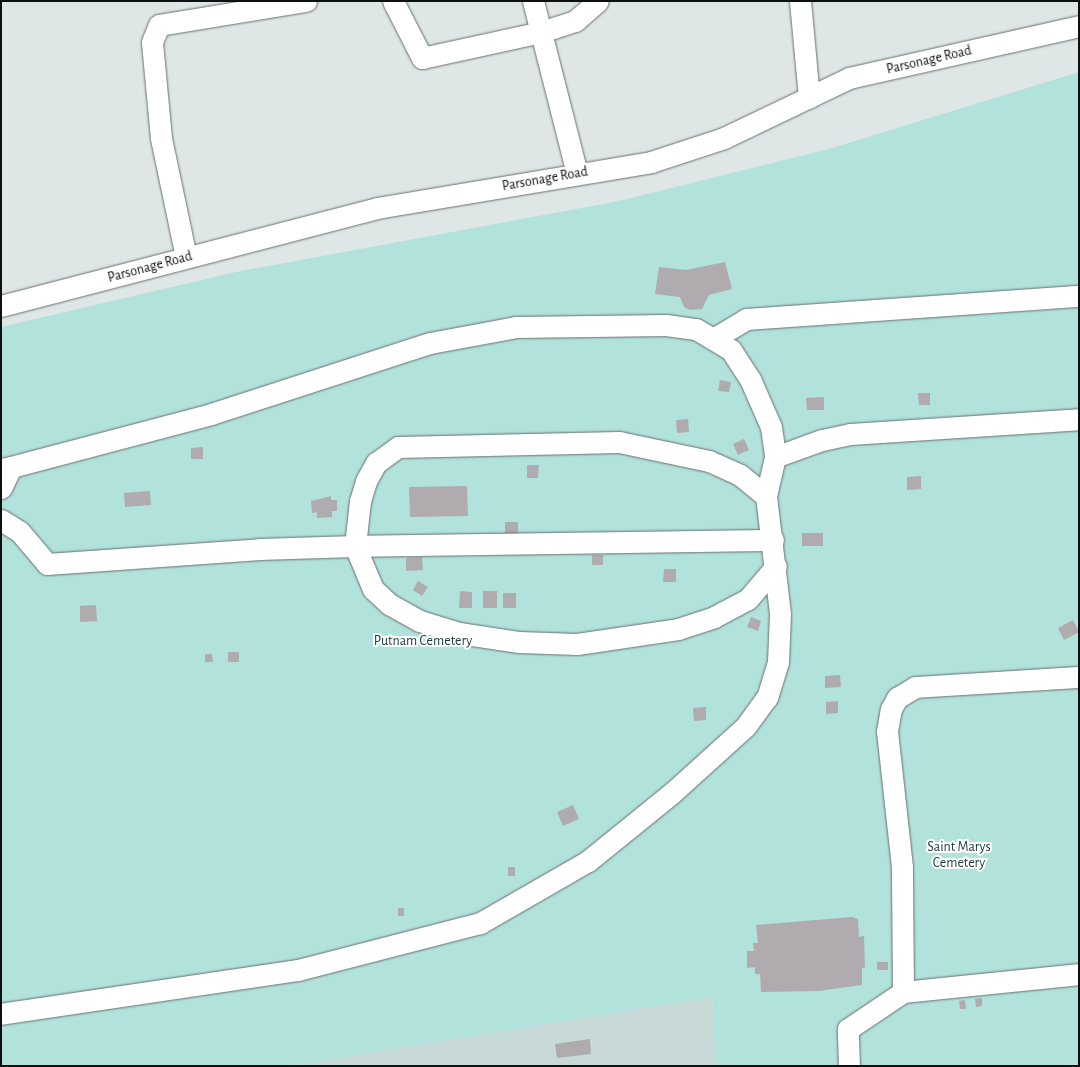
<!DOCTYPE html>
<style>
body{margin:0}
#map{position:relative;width:1080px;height:1067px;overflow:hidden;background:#dee7e5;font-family:"Alegreya Sans",sans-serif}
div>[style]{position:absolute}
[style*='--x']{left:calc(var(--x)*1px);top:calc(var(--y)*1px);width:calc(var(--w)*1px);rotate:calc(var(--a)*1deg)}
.built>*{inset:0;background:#c8dad8}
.green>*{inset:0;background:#b2e2dc}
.building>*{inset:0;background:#b0abaf}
.roads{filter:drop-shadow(0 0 1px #69706f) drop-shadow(0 0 1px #69706f)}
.minor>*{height:21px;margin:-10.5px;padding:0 10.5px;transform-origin:10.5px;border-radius:10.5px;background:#fff}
span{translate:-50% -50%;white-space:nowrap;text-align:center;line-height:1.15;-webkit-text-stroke:4px #fff;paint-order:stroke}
.street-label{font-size:14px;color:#0d1010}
.park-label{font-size:14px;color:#193c39}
.frame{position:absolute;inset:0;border:2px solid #0d1010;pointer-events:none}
</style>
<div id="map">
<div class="built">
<div style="clip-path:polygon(712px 997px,716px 1066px,290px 1066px)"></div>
</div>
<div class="green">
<div style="clip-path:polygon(1079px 72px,1079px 1066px,716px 1066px,712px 997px,290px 1066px,1px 1066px,1px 327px,236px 272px,619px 201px,829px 149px)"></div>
</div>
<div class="building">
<div style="clip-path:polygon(725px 262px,732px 289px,709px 295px,702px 309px,690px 310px,684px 307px,680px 297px,655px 294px,659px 267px,686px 270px)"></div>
<div style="clip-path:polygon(720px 380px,731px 382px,729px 392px,718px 391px)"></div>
<div style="clip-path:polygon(918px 393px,930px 393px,930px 405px,919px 405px)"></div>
<div style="clip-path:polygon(824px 397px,824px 410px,807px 410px,806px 398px)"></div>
<div style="clip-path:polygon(688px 419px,689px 432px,677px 433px,676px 420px)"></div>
<div style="clip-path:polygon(744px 439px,749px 450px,738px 455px,733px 444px)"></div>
<div style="clip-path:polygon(203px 447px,203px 459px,191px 459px,191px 448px)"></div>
<div style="clip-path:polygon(527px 465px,539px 465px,538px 478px,527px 478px)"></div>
<div style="clip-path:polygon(921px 476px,921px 489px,907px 490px,907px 477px)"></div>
<div style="clip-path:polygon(467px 486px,468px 516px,410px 517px,409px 487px)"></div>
<div style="clip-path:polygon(150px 491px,151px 505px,125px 507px,124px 493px)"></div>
<div style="clip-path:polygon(331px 496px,331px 500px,337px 500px,337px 511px,332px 511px,332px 517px,317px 518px,317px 512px,312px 513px,311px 501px)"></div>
<div style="clip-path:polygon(505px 522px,518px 522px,518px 535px,505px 535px)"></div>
<div style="clip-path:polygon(802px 533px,823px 533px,823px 546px,802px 546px)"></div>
<div style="clip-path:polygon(592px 555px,603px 555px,603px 565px,592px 565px)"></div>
<div style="clip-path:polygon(422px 557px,423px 570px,406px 571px,406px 558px)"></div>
<div style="clip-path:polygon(664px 569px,676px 569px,676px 582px,663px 582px)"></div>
<div style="clip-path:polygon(418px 581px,428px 587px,422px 596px,413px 590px)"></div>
<div style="clip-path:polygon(460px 591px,472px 592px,472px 608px,459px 608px)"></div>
<div style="clip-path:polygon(483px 591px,497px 591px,497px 608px,483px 608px)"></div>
<div style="clip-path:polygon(503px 593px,516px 593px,516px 608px,503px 608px)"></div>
<div style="clip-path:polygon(96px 605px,97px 621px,80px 622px,80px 606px)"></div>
<div style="clip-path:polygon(751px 617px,761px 621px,758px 631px,747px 627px)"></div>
<div style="clip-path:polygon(1073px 620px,1079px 632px,1064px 640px,1058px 628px)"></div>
<div style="clip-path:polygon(228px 652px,239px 652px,239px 662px,228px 662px)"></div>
<div style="clip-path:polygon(205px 654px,212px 654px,213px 662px,205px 662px)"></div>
<div style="clip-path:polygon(840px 675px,841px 687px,825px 688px,825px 676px)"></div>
<div style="clip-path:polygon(838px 701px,838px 713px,826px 714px,826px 702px)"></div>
<div style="clip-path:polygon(706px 707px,706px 720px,694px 721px,693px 708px)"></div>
<div style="clip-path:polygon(573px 805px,579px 819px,563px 826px,557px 812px)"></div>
<div style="clip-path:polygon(508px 867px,515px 867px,515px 876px,508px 876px)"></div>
<div style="clip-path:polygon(398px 908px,404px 908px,404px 916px,398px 916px)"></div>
<div style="clip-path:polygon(852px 917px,858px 919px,859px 937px,864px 936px,865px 968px,862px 968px,862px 985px,819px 991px,761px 992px,760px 974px,755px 974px,755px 967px,747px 968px,747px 951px,754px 951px,753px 943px,758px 943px,756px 925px)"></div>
<div style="clip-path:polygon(877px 962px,888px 962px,888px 970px,877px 970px)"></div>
<div style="clip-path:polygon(982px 998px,982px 1006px,976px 1007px,975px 999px)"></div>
<div style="clip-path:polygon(965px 1000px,966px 1009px,960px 1009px,959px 1001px)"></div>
<div style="clip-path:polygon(590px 1039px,591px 1054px,557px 1058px,555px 1044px)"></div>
</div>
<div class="roads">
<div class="minor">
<div style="--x:393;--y:1;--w:64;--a:63"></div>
<div style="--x:422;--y:58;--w:122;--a:-12.3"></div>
<div style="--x:541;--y:32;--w:36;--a:-18"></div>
<div style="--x:575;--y:21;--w:30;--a:-41"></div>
<div style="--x:533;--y:1;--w:178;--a:75.7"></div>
<div style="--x:800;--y:1;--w:97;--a:84.7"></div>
<div style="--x:186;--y:257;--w:122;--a:-101.9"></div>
<div style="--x:161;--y:138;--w:96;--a:-95.4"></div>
<div style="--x:152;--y:42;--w:18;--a:-68"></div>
<div style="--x:159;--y:25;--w:149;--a:-9.3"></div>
<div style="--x:1;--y:306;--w:389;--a:-14.6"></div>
<div style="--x:377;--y:208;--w:278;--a:-9.5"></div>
<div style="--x:651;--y:162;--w:77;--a:-18.2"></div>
<div style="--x:724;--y:138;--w:139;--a:-25.6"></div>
<div style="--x:849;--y:78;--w:236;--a:-12.7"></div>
<div style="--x:713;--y:339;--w:39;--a:-31"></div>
<div style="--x:746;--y:319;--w:334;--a:-4"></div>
<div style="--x:775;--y:457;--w:50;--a:-19.9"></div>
<div style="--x:822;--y:440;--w:29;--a:-12"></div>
<div style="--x:850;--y:434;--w:229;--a:-3.7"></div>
<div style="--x:11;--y:467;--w:207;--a:-14.8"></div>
<div style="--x:211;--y:414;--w:230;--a:-18"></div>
<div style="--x:430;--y:343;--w:87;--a:-10.5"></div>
<div style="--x:516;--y:327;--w:150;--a:-0.8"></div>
<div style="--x:666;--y:325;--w:30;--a:8"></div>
<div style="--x:696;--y:329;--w:41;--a:31"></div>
<div style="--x:731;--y:350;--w:35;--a:57"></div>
<div style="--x:750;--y:379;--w:52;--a:66.4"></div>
<div style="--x:771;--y:427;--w:30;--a:82"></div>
<div style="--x:775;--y:457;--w:40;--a:103"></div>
<div style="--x:1;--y:469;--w:10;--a:-11"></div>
<div style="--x:11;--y:467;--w:23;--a:115"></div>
<div style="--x:1;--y:520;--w:22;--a:32"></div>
<div style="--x:20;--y:532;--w:42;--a:49.8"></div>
<div style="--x:47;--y:564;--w:213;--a:-4"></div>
<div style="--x:259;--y:549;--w:96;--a:-1.8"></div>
<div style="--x:355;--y:546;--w:45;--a:-83.7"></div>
<div style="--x:360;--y:501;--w:21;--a:-73"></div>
<div style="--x:366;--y:481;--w:21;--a:-61"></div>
<div style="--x:376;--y:463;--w:27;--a:-36"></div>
<div style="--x:398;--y:447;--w:221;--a:-1.3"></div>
<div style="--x:619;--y:442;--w:92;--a:11.9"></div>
<div style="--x:709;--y:461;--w:34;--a:24"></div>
<div style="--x:740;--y:475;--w:33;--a:39"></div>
<div style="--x:766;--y:496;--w:119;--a:83.2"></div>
<div style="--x:780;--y:614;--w:48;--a:92.4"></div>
<div style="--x:778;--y:662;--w:37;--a:107"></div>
<div style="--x:767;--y:697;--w:37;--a:126"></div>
<div style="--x:745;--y:727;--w:98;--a:137.9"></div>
<div style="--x:672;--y:793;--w:108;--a:141"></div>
<div style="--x:588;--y:861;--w:125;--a:150.1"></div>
<div style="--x:480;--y:923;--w:188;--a:165.5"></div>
<div style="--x:298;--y:970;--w:300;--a:171.6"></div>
<div style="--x:773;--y:540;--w:418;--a:179.2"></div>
<div style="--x:355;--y:546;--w:47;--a:67.3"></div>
<div style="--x:373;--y:589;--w:22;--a:43"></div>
<div style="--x:389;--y:604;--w:35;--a:29"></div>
<div style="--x:420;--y:621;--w:41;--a:17.1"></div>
<div style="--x:459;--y:633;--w:61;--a:8.5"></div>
<div style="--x:519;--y:642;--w:58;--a:2"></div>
<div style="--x:577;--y:644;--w:102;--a:-8.4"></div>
<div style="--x:678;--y:629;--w:38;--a:-18"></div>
<div style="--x:714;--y:617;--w:38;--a:-28"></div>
<div style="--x:748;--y:599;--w:43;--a:-49.7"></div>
<div style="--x:903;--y:992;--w:125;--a:-90.5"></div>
<div style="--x:902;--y:867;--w:137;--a:-96.3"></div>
<div style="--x:887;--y:731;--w:22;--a:-80"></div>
<div style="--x:891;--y:709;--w:13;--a:-61"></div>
<div style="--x:897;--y:698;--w:21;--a:-31"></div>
<div style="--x:915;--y:687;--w:164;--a:-3.5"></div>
<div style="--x:849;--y:1066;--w:37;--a:-92"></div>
<div style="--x:848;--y:1029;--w:66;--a:-33.9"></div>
<div style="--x:903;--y:992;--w:177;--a:-5.8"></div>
</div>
</div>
<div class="street-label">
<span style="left:929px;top:60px;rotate:-13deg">Parsonage Road</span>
<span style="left:545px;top:179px;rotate:-10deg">Parsonage Road</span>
<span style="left:150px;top:267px;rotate:-15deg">Parsonage Road</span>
</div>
<div class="park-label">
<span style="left:423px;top:641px">Putnam Cemetery</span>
<span style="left:959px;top:855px">Saint Marys<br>Cemetery</span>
</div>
<div class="frame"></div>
</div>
